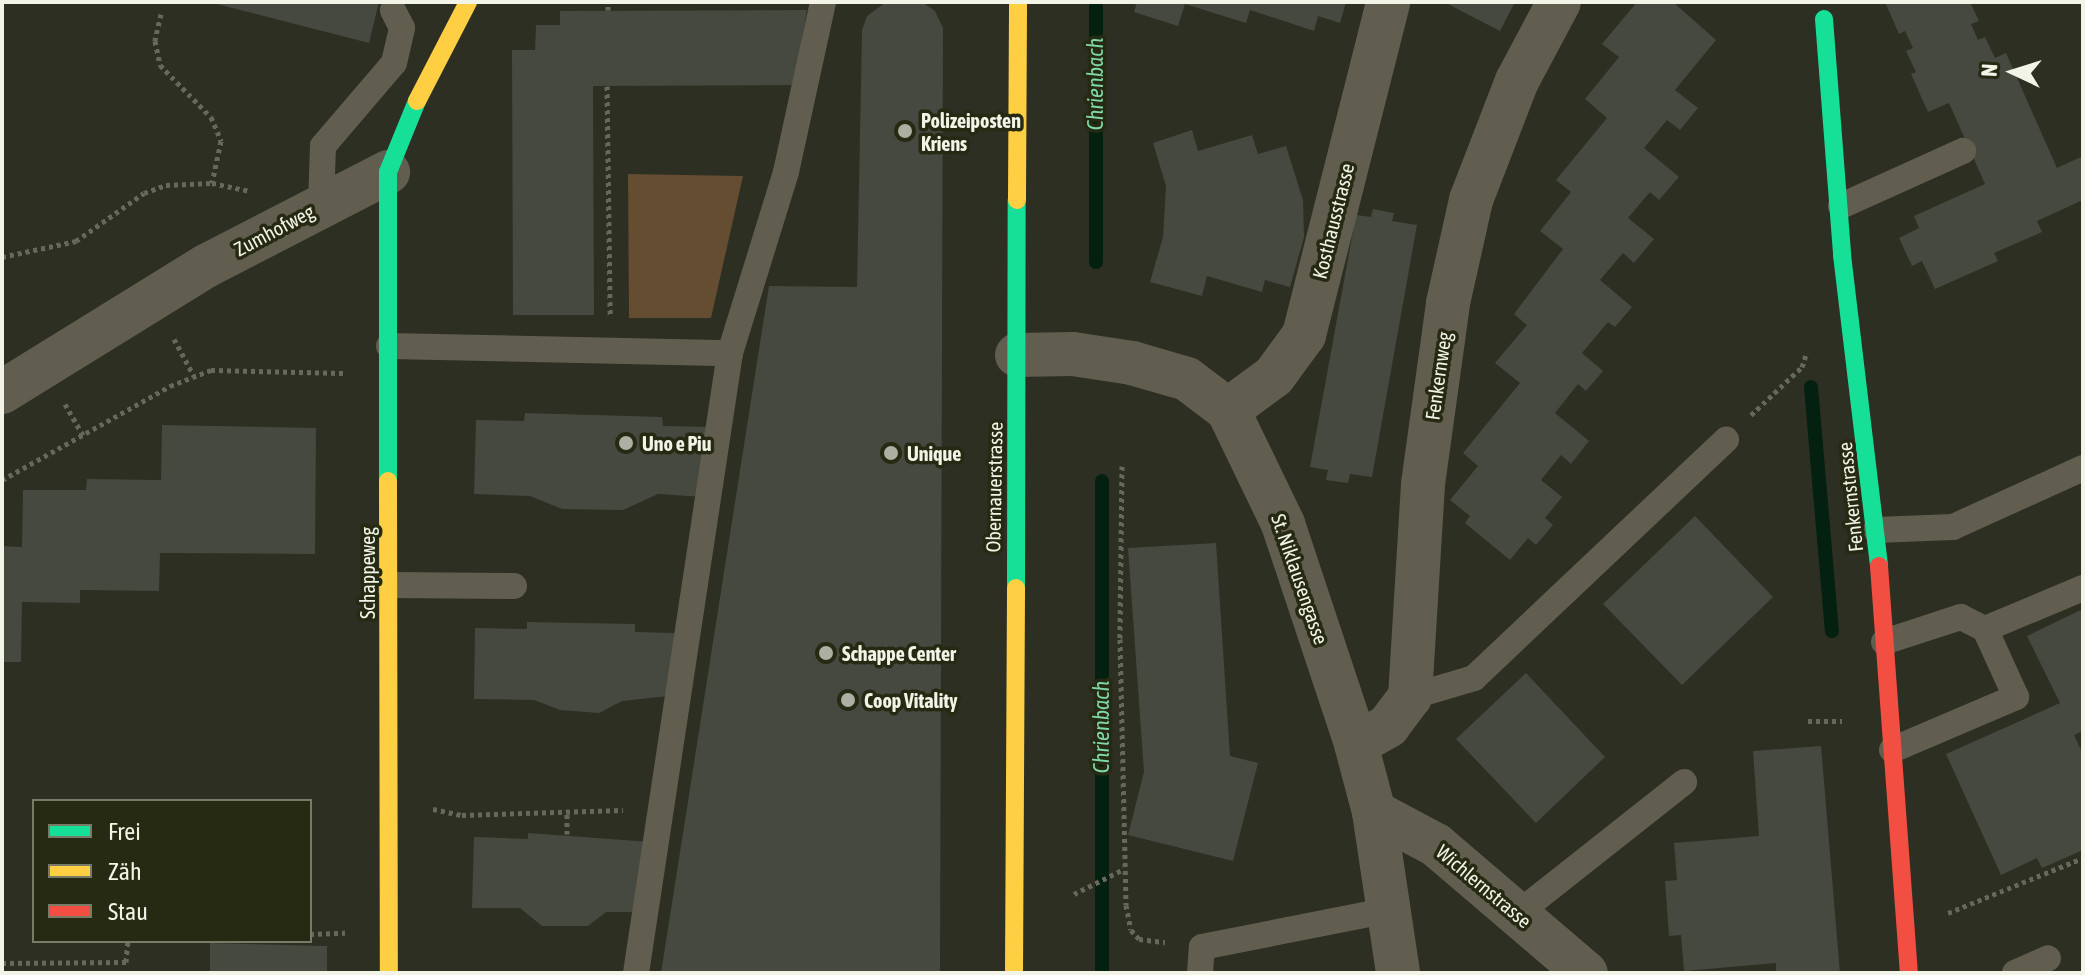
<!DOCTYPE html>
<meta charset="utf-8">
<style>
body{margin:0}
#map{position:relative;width:2085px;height:975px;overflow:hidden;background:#2c2f22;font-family:"Asap Condensed",sans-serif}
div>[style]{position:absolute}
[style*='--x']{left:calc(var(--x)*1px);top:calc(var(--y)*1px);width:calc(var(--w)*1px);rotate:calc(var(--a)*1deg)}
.green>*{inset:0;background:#644d31}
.stream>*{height:14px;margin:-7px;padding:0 7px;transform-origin:7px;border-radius:7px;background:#042011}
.building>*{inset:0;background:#45493f}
.path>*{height:5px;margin-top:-2.5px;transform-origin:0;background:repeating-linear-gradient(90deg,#68675b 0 4px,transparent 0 8px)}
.lane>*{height:26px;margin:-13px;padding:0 13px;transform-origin:13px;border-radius:13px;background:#615e4f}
.street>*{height:44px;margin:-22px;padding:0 22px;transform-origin:22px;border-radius:22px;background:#615e4f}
.fast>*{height:18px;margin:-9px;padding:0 9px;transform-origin:9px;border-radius:9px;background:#16e098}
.slow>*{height:18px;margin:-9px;padding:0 9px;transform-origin:9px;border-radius:9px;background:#ffcf43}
.jam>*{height:18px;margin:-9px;padding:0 9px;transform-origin:9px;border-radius:9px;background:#f24e42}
.dots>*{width:22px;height:22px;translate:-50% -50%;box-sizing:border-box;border:4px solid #262a13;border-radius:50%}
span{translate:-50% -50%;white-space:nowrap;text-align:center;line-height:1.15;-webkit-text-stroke:7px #262a13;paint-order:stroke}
.poi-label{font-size:20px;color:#f1f4e6;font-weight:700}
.left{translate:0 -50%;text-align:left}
.street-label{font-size:20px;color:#f1f4e6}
.water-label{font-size:22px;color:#7ed8aa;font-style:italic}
.frame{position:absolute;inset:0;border:4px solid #f1f4e6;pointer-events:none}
.legend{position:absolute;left:32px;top:799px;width:280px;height:144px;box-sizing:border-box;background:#262a13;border:2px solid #777b67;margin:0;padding:10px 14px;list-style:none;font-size:24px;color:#f1f4e6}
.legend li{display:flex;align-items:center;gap:16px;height:40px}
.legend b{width:40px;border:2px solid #777b67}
.north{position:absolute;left:1973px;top:32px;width:80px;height:80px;-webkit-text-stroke:6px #262a13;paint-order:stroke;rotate:274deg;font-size:22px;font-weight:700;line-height:32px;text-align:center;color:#f1f4e6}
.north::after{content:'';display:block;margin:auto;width:28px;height:36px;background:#f1f4e6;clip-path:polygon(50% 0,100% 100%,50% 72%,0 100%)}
</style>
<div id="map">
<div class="green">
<div style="clip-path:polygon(628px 174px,743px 176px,711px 318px,629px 318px)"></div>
</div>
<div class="stream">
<div style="--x:1096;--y:2;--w:260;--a:90"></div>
<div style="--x:1811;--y:387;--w:245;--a:85.1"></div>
<div style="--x:1102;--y:481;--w:492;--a:90"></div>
</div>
<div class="building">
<div style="clip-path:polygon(209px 2px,379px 2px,369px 43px)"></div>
<div style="clip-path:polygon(886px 2px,922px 2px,935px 11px,943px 28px,940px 973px,661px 973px,769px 286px,857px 287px,862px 30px,867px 16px)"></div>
<div style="clip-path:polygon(1137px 2px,1346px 2px,1340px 23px,1318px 16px,1314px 31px,1250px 10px,1246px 23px,1185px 4px,1178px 26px,1134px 12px)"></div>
<div style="clip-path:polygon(1444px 2px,1515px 2px,1500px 31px)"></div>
<div style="clip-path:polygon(1637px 2px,1673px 2px,1716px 40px,1675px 90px,1698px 108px,1680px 130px,1667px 120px,1644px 148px,1679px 177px,1659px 200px,1650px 192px,1628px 218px,1654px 239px,1634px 263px,1623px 253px,1600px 280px,1632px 307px,1615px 327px,1608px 322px,1582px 353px,1603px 371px,1586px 391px,1578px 384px,1555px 413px,1589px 441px,1571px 464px,1561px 455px,1541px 480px,1562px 497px,1545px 518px,1553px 525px,1536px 545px,1528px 538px,1510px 560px,1465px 523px,1470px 516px,1450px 500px,1478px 466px,1463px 453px,1520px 383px,1495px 363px,1527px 325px,1514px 314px,1563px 249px,1540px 231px,1571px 192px,1556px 180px,1607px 118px,1585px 99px,1619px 57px,1602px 44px)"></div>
<div style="clip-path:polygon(1885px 2px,1970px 2px,1979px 21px,1971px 24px,1978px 40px,1985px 37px,1995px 58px,2006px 53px,2057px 168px,2083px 156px,2083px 200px,2037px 221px,2042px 232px,1994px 253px,1998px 261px,1935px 289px,1922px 261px,1912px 266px,1899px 238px,1919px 228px,1914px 216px,1985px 184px,1949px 103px,1928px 112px,1911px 74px,1916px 72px,1906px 51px,1913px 48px,1905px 31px,1899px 34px)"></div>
<div style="clip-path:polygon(807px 10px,794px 85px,593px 86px,594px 315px,513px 315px,512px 50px,535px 50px,536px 25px,560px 25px,560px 11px)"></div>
<div style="clip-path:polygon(1192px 130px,1198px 151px,1252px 135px,1258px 154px,1286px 146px,1303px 200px,1304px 237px,1290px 287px,1265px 280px,1262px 292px,1207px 276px,1202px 296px,1150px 282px,1163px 237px,1166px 186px,1153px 143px)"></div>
<div style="clip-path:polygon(1373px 209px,1394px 213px,1392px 221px,1417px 225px,1372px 477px,1350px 474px,1348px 483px,1326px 480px,1328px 470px,1310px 467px,1356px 215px,1371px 217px)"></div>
<div style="clip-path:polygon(525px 413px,662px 417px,663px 426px,713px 427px,704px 497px,658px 494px,623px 510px,562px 509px,530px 496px,474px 494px,476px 420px,524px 421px)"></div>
<div style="clip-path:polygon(162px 425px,316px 428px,315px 554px,160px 553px,159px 591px,80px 590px,80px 603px,22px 602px,21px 662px,2px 662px,2px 546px,22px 547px,23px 490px,86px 490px,87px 479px,161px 480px)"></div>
<div style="clip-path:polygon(1695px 516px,1773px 597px,1682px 685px,1603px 604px)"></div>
<div style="clip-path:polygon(1216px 543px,1230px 756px,1258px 763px,1233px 861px,1128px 835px,1144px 772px,1128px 548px)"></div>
<div style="clip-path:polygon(2083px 609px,2083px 731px,2074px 735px,2083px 754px,2083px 850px,2042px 868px,2037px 858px,2001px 875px,1946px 754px,2060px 703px,2027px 636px)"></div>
<div style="clip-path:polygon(527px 622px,635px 624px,635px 632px,675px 633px,668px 696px,622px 701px,599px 713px,560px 710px,534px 700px,474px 699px,475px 628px,527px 629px)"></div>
<div style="clip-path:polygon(1526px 673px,1605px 757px,1536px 823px,1456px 739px)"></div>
<div style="clip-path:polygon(1821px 746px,1840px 973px,1776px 973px,1776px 963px,1684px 971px,1681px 935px,1669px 936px,1665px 881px,1677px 880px,1674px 843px,1759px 836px,1753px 751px)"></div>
<div style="clip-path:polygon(528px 833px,651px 842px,640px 912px,606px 912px,588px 926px,542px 926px,520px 908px,472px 908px,474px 837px,528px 839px)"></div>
<div style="clip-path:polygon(210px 943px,327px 946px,327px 973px,210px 973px)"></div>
</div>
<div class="path">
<div style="--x:608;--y:10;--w:8;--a:-90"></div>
<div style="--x:161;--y:14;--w:28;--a:103"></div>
<div style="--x:155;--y:41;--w:25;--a:78"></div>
<div style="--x:160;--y:65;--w:73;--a:45.6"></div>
<div style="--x:211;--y:117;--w:26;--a:67"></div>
<div style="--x:221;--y:141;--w:43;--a:102.1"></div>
<div style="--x:607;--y:86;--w:229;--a:89.2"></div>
<div style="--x:2;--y:257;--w:76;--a:-12.2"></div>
<div style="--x:76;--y:241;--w:83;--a:-35.2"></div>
<div style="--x:144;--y:193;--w:23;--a:-20"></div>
<div style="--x:166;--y:185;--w:46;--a:-2.5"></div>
<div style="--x:212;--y:183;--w:38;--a:12"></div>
<div style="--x:174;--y:339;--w:42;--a:61.6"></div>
<div style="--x:65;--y:404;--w:36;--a:60"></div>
<div style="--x:1751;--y:415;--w:70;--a:-43.3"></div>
<div style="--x:1802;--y:367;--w:16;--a:-72"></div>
<div style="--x:1122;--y:466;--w:173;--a:90.7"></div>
<div style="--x:1120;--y:639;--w:266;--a:88.7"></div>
<div style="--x:1126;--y:905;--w:25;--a:79"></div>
<div style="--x:1131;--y:930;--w:12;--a:48"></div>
<div style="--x:1139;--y:939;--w:26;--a:7"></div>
<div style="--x:2;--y:480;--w:193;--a:-29.2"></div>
<div style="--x:170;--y:386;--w:44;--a:-21.3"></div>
<div style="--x:211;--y:370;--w:132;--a:1.3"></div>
<div style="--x:1808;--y:721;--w:34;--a:0"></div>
<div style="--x:433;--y:809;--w:30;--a:12"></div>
<div style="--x:462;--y:815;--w:161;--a:-1.8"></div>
<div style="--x:567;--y:834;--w:24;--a:-90"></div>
<div style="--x:1074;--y:894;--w:56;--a:-26.6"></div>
<div style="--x:1948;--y:913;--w:146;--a:-22.2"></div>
<div style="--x:310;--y:934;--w:35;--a:-2"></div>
<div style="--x:2;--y:963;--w:124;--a:-0.5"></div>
<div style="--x:126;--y:962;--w:21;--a:-85"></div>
</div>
<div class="lane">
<div style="--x:321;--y:206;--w:60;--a:-88.1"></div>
<div style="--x:323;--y:146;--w:109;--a:-49.5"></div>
<div style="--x:394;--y:63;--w:36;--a:-77"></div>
<div style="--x:402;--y:28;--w:20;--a:-117"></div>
<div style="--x:1841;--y:206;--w:134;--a:-24.3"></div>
<div style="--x:389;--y:346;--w:341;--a:1.2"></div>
<div style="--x:1876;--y:530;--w:77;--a:-2.2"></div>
<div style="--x:1953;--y:527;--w:143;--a:-24.4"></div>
<div style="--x:389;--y:585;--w:125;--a:0.5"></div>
<div style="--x:1884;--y:642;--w:81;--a:-18"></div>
<div style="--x:1961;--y:617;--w:27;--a:27"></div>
<div style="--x:1985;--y:629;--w:106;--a:-22.7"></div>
<div style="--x:1410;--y:697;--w:67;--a:-16.5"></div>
<div style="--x:1474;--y:678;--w:347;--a:-43.4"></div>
<div style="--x:1892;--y:750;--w:135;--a:-23.1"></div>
<div style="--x:2016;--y:697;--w:75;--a:-114.5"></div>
<div style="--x:1517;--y:914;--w:213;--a:-38.3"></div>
<div style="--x:636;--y:973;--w:627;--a:-81.38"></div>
<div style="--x:730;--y:353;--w:189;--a:-72.8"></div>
<div style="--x:786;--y:172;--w:174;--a:-77.7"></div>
<div style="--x:1200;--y:973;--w:26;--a:-86"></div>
<div style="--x:1202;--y:947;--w:191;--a:-11.2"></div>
<div style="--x:2015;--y:973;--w:36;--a:-24"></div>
</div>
<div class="street">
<div style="--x:1017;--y:355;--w:56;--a:-1"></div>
<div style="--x:1073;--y:354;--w:60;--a:8.7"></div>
<div style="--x:1132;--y:363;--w:57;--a:16.2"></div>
<div style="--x:1187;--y:379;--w:51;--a:37.1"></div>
<div style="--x:1228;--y:410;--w:127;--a:64.2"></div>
<div style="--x:1283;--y:524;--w:232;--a:71.6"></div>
<div style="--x:1356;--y:744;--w:70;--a:75.2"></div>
<div style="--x:1374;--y:812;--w:163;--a:81.5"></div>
<div style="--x:2;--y:392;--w:240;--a:-31.7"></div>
<div style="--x:206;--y:266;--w:205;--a:-27.3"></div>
<div style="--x:1228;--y:410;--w:57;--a:-36.5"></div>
<div style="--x:1274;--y:376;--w:51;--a:-53.8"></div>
<div style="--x:1304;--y:335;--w:343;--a:-75.8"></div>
<div style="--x:1356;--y:744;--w:37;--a:-29"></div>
<div style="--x:1388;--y:726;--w:36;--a:-53"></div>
<div style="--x:1410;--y:697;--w:213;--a:-86.5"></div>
<div style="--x:1423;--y:484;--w:183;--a:-82.1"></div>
<div style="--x:1448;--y:303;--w:106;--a:-77.4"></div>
<div style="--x:1471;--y:200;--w:128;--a:-68.9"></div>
<div style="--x:1517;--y:81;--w:89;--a:-62"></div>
<div style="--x:1374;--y:812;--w:70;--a:28"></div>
<div style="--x:1436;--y:845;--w:197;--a:40.5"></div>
</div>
<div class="fast">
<div style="--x:1824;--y:19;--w:237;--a:85.6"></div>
<div style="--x:1842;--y:255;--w:313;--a:83.2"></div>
<div style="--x:388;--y:481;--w:309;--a:-90"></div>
<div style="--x:388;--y:172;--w:77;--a:-67.8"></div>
<div style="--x:1016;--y:588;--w:388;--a:-89.9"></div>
</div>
<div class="slow">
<div style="--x:417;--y:101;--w:111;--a:-62.7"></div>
<div style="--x:1017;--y:200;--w:198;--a:-89.7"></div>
<div style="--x:388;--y:481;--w:492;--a:89.9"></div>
<div style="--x:1014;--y:973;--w:385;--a:-89.7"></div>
</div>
<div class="jam">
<div style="--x:1879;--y:566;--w:408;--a:85.8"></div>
</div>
<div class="dots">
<div style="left:905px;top:131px;background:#acafa1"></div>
<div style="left:626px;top:443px;background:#acafa1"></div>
<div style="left:891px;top:453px;background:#acafa1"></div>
<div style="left:826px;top:653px;background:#acafa1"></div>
<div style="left:848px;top:700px;background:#acafa1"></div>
</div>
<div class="poi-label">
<span class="left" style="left:921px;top:132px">Polizeiposten<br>Kriens</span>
<span class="left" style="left:642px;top:443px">Uno e Piu</span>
<span class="left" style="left:907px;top:453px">Unique</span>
<span class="left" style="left:842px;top:653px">Schappe Center</span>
<span class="left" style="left:864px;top:700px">Coop Vitality</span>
</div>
<div class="street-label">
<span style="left:1333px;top:221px;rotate:-76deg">Kosthausstrasse</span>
<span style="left:274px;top:230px;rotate:-28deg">Zumhofweg</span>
<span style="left:1438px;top:376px;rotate:-82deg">Fenkernweg</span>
<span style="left:994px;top:487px;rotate:-89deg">Obernauerstrasse</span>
<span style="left:1850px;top:497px;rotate:-96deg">Fenkernstrasse</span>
<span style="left:367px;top:573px;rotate:-90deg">Schappeweg</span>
<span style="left:1300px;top:579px;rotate:71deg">St. Niklausengasse</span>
<span style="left:1484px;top:886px;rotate:40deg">Wichlernstrasse</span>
</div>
<div class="water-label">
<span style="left:1096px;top:84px;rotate:-90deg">Chrienbach</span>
<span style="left:1102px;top:727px;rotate:-90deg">Chrienbach</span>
</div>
<div class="frame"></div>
<ul class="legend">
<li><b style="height:10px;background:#16e098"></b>Frei</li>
<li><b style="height:10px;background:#ffcf43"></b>Zäh</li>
<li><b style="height:10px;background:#f24e42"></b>Stau</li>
</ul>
<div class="north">N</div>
</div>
